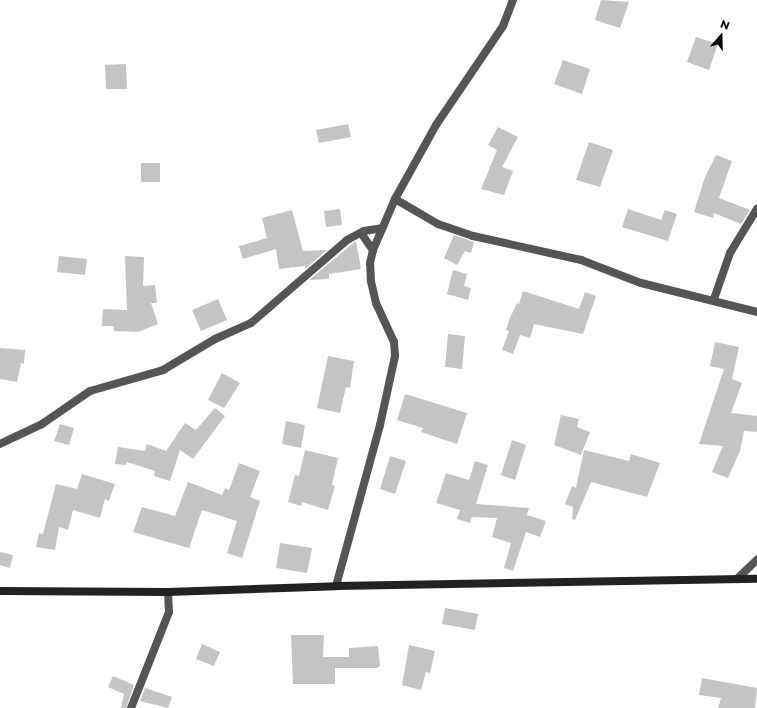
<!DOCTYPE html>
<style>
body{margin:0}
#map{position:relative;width:757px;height:708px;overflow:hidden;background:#fff;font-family:Montserrat,sans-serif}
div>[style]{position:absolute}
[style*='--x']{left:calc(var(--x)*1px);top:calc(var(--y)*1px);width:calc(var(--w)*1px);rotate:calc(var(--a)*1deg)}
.building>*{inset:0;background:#c4c4c4}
.street>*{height:8px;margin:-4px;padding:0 4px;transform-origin:4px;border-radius:4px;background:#555}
.secondary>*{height:8px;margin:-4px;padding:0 4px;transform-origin:4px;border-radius:4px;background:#222}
span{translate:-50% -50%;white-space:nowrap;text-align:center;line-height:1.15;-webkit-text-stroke:4px #fff;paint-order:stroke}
.north{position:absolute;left:701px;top:16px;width:40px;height:40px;-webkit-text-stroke:3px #fff;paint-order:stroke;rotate:20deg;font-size:11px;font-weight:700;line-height:16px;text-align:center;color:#000}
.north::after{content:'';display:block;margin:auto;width:14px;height:18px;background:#000;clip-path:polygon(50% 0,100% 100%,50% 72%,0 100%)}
</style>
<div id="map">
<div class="building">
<div style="clip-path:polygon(601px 0,629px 2px,620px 28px,595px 20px)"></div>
<div style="clip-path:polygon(696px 37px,718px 44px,709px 70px,687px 62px)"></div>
<div style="clip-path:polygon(563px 60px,590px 69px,582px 94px,554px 84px)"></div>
<div style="clip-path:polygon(126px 64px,127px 89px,106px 89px,105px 65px)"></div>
<div style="clip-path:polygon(348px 124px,351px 137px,319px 143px,316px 130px)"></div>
<div style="clip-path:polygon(498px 127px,518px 137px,502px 167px,513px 171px,504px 195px,481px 189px,497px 150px,488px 145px)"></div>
<div style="clip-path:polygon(589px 142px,613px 150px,600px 187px,576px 180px)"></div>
<div style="clip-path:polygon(716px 155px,732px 161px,719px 198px,750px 210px,741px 224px,714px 213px,713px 218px,694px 212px,705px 177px)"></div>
<div style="clip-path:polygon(141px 163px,160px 163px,160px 182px,141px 182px)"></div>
<div style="clip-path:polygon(340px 209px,342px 225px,326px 227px,324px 211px)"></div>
<div style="clip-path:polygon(628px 209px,661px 220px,665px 210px,677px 214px,668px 241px,622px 227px)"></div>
<div style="clip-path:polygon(292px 210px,303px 251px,327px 250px,305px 269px,305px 266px,279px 269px,276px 249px,243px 259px,239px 246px,267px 238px,262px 218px)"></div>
<div style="clip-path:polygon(454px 235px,474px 242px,471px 253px,465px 251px,457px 265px,444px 258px)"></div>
<div style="clip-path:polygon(356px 241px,361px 269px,329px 274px,329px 279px,309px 280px)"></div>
<div style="clip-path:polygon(59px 256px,87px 259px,85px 275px,57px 272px)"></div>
<div style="clip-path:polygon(125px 256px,144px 257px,143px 286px,155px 285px,157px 303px,151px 303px,158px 324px,138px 332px,114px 331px,114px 326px,102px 326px,103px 309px,127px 310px)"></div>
<div style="clip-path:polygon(453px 270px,467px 274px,464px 286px,471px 288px,468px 300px,447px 294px)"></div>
<div style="clip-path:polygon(523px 291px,579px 309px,585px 292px,596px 296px,583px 334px,534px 324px,530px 338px,520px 335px,513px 354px,502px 350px,509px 331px,506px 330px,509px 320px,517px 303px,519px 304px)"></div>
<div style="clip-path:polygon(218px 299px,227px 320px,201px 331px,192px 310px)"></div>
<div style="clip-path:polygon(448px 334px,465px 336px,462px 369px,445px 367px)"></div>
<div style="clip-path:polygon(715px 342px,739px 347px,732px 379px,742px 383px,731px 413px,757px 416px,757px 432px,744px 431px,740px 451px,728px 478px,712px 472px,723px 446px,699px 444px,724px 369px,710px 366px)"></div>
<div style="clip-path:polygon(0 348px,25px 350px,24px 364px,21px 363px,17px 382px,0 379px)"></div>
<div style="clip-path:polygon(328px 356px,354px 361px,350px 388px,346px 387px,340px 413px,317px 408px)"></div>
<div style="clip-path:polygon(222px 373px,240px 383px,224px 408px,208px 400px)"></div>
<div style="clip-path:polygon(405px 394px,467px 413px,457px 444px,421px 432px,423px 428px,397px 420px)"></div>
<div style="clip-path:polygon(215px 408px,225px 416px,193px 459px,180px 450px,170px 481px,154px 476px,155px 471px,127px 462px,126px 465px,115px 464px,118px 447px,145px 451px,147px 444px,166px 451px,185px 423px,196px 430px)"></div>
<div style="clip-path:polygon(561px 415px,579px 419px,577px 427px,590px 432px,581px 455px,554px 445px)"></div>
<div style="clip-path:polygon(286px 421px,305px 425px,301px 448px,282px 444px)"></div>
<div style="clip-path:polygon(60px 424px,74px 428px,69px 445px,54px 441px)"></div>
<div style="clip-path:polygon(512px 440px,526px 445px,515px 480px,501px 475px)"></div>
<div style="clip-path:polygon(305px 450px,338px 458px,332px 485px,335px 486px,328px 510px,302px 502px,301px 506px,288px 502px,295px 475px,299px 476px)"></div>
<div style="clip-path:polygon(584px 450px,629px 461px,631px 454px,660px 463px,647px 497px,591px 482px,575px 520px,572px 519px,573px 507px,565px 504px,572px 486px,576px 488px)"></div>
<div style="clip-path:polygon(390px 456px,406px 461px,395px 494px,380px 489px)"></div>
<div style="clip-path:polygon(475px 461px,488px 465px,476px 504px,529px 508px,527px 515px,546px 521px,540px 537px,526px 532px,513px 571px,504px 568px,511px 543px,492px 537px,497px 518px,472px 517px,470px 523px,457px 519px,460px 510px,436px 503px,446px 473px,469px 480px)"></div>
<div style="clip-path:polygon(239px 463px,260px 471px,250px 497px,260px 501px,242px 558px,227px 553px,237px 521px,202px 510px,189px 548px,133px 532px,142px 507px,175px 516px,188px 482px,222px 495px,225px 488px,229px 490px)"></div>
<div style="clip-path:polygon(82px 474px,115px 484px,109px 501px,105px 499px,100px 518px,73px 510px,68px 530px,59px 527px,55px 550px,36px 547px,39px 533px,43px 534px,56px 484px,77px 489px)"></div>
<div style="clip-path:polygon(280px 543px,312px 548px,307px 573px,276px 568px)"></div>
<div style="clip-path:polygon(0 552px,13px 555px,10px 568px,0 565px)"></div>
<div style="clip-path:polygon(445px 608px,478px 614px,475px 630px,442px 624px)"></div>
<div style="clip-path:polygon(291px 635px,324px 635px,323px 657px,349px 657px,349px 648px,378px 646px,380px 666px,377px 668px,335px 668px,335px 684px,293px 684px)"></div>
<div style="clip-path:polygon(202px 644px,220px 652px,214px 666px,196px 659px)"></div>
<div style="clip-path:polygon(409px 645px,435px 651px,430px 673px,426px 672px,421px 690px,402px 685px)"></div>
<div style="clip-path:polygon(113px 676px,134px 685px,126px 708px,121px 708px,124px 694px,108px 687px)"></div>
<div style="clip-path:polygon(702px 678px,757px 688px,755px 708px,718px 708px,721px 698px,699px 695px)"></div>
<div style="clip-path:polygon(145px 688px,172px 697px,168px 708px,140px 701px)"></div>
</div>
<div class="street">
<div style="--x:395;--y:199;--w:50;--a:30.2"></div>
<div style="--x:438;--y:224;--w:37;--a:19"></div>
<div style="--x:473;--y:236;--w:111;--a:12.5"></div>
<div style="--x:581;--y:260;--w:64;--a:21"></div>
<div style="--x:641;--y:283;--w:120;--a:14"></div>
<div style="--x:361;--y:233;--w:21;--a:55"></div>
<div style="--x:714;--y:299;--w:49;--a:-70.8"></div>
<div style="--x:730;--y:253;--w:52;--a:-58.5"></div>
<div style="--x:0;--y:444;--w:47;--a:-25.5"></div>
<div style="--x:42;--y:424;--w:58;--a:-34.5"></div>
<div style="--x:90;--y:391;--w:76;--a:-16"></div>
<div style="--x:163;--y:370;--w:61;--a:-30.8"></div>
<div style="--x:215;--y:339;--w:39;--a:-24"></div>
<div style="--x:251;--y:323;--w:127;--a:-40.8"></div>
<div style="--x:347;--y:240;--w:19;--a:-28"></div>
<div style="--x:364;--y:231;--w:18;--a:-9"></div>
<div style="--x:737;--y:579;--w:28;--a:-44"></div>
<div style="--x:336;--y:586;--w:167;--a:-74.7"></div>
<div style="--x:380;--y:425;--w:71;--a:-77.7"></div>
<div style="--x:395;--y:356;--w:14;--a:-94"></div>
<div style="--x:394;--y:342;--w:43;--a:-114.8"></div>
<div style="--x:376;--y:303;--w:23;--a:-103"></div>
<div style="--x:371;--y:281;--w:18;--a:-93"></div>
<div style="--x:370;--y:263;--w:13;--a:-77"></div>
<div style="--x:373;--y:250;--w:56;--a:-66.7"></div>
<div style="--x:395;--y:199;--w:85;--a:-61"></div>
<div style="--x:436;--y:125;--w:120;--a:-55.9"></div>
<div style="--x:503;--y:26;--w:28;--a:-69"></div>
<div style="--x:131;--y:708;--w:103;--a:-68.4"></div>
<div style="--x:169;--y:612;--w:20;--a:-93"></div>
</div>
<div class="secondary">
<div style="--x:0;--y:591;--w:168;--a:0.3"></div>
<div style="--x:168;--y:592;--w:168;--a:-2"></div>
<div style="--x:336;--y:586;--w:421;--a:-1"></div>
</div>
<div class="north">N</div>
</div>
